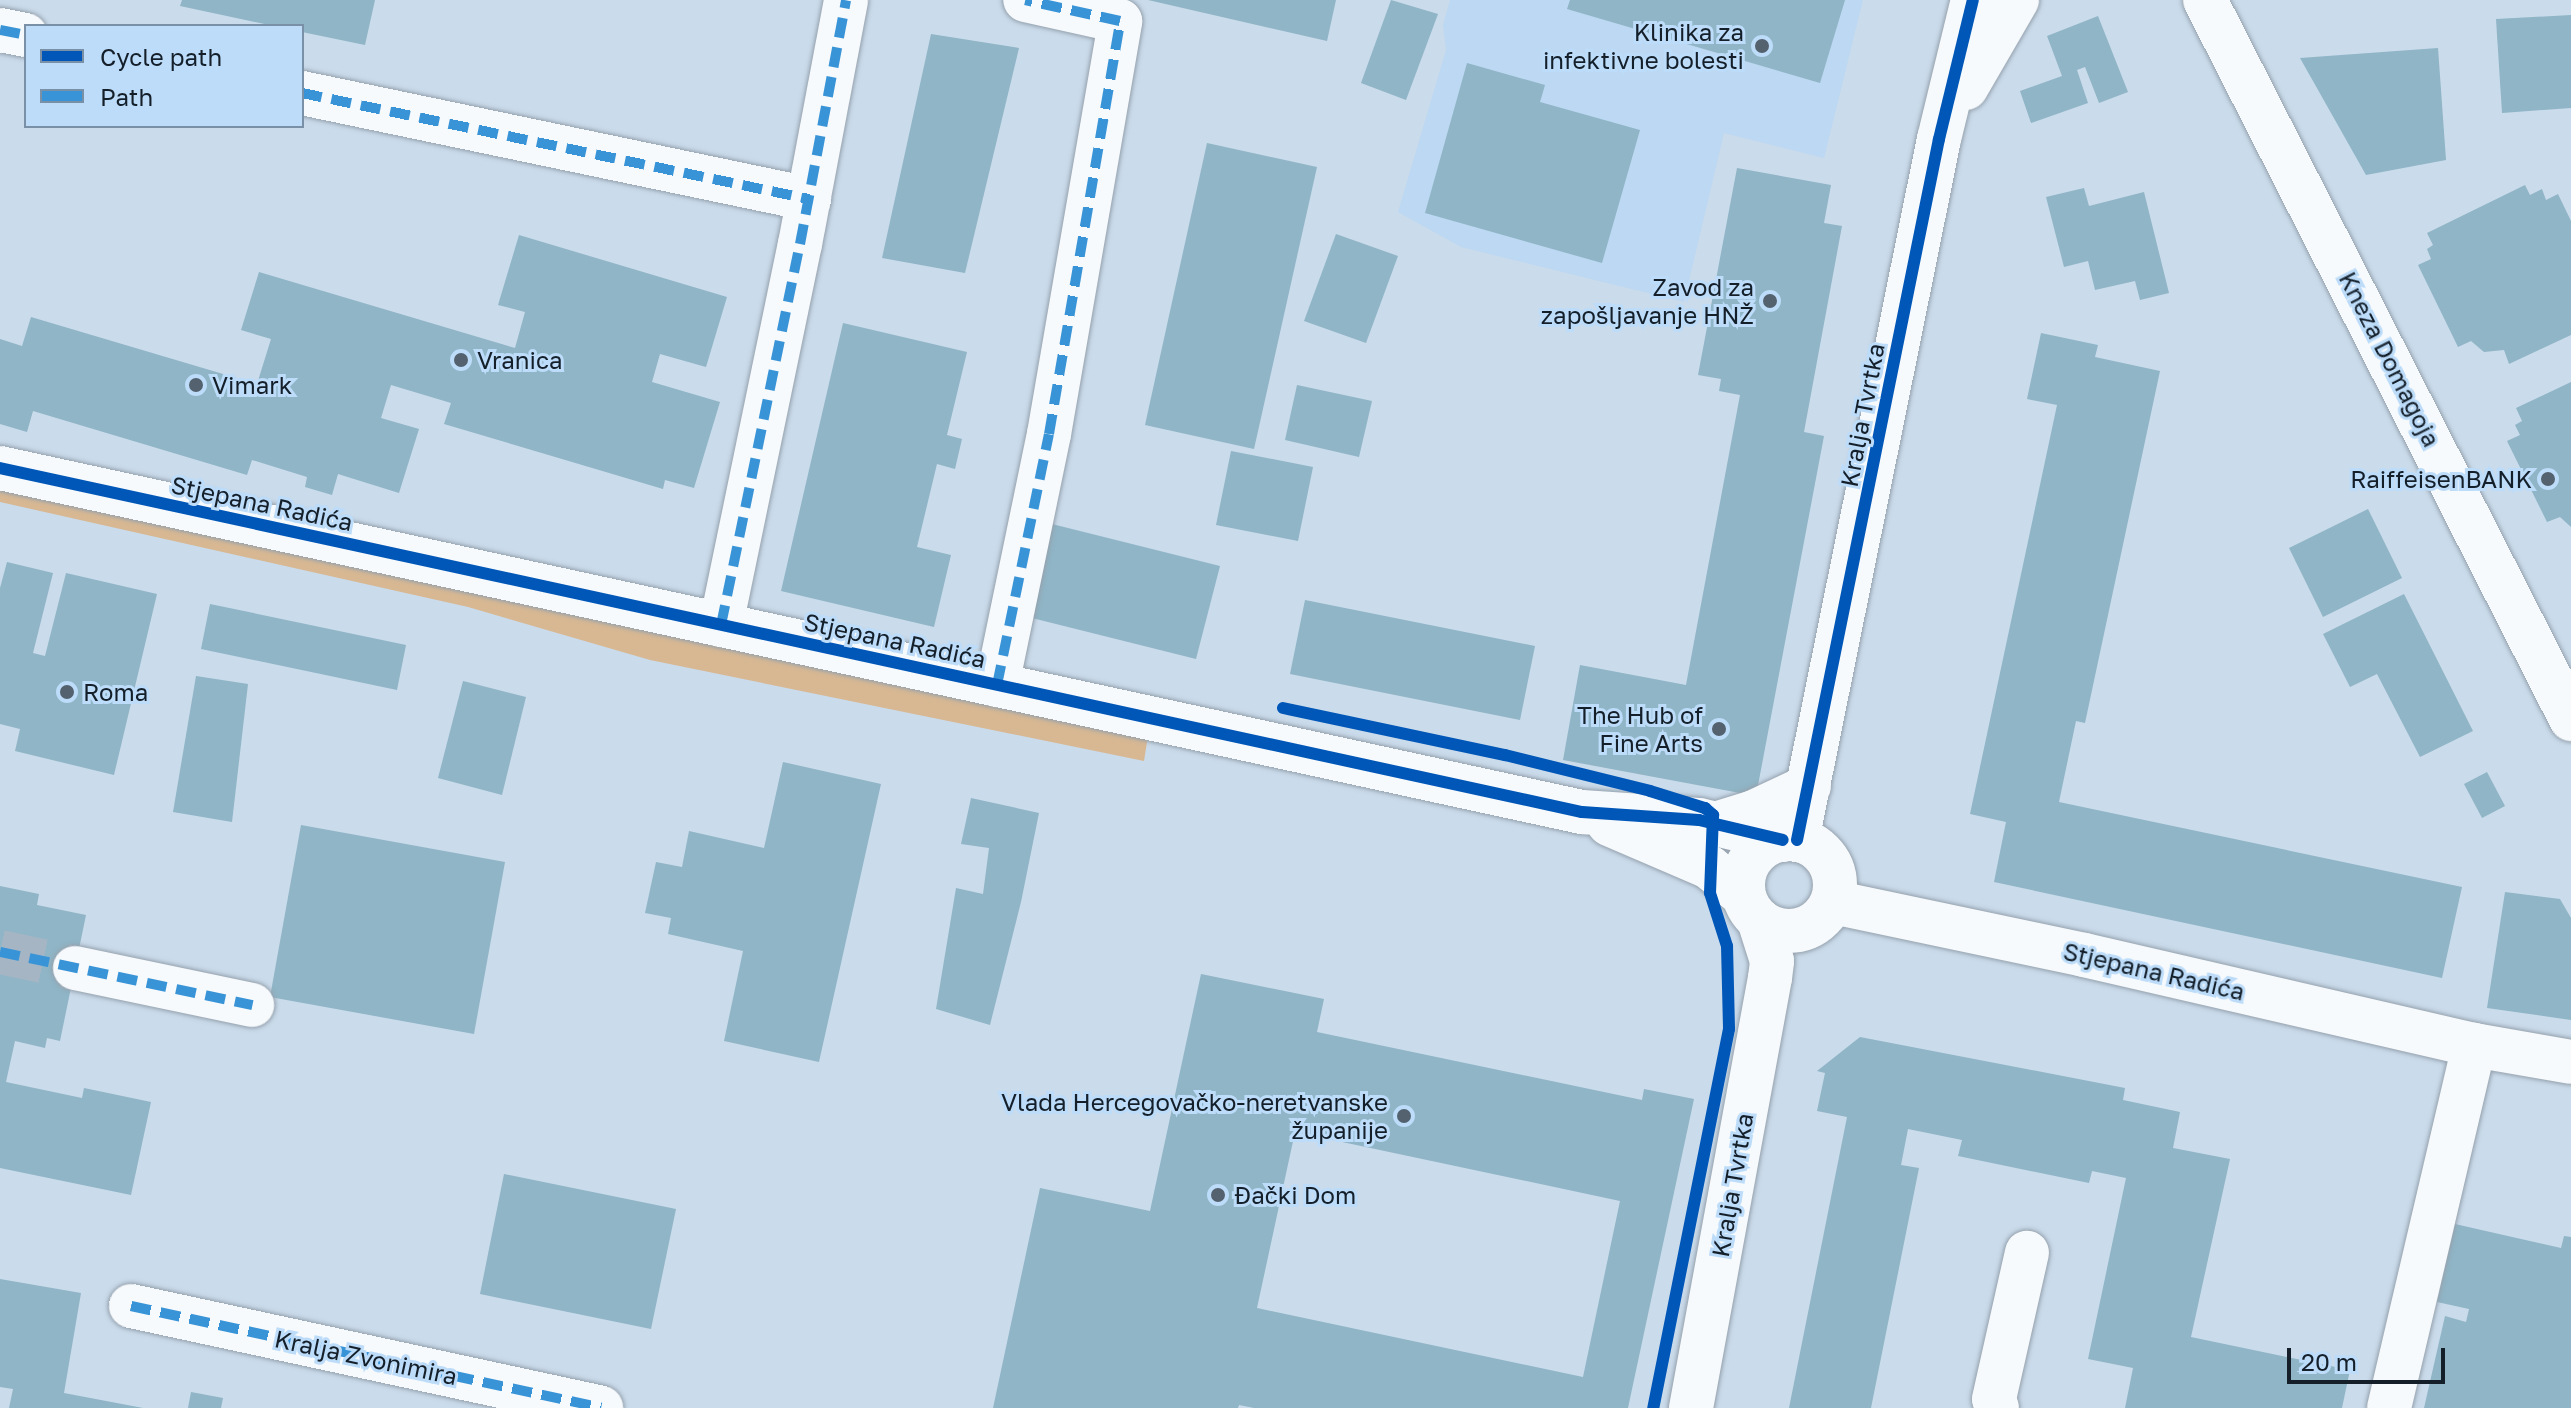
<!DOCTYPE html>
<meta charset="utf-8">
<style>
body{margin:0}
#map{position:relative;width:2571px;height:1408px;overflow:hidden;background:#cadbeb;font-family:"Golos Text",sans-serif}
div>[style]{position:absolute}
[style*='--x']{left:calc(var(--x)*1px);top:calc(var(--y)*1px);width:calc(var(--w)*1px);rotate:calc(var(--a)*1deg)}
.built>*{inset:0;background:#bcd8f2}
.green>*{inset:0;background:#d8b893}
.building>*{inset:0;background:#8fb5c6}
.street-tunnel>*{height:44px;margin-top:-22px;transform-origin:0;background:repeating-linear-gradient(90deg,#a6b5c4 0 44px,transparent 0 66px)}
.roads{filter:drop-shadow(0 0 2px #95a1ad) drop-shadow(0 0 2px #95a1ad)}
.street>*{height:44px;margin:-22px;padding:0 22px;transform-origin:22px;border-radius:22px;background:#f7fafc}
.secondary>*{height:44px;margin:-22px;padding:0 22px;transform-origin:22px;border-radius:22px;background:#f7fafc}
.secondary>.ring{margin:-22px;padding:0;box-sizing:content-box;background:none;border:44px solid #f7fafc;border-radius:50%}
.quiet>*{height:10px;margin-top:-5px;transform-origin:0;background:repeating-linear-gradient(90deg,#3994d7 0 20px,transparent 0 30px)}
.cycleway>*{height:12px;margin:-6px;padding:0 6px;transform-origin:6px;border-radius:6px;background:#0057b8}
.dots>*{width:22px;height:22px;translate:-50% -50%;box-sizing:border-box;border:4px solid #bcdcf9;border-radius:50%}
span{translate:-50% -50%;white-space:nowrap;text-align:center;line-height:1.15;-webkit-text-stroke:6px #bcdcf9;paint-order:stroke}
.poi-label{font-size:24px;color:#141f2a}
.right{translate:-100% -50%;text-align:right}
.left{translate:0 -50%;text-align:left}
.street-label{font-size:24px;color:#141f2a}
.legend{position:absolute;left:24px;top:24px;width:280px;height:104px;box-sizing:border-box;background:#bcdcf9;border:2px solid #7990a6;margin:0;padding:10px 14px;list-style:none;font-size:24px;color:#141f2a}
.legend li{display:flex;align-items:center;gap:16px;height:40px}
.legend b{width:40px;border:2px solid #7990a6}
.scale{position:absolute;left:2287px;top:1348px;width:158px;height:36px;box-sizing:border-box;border:4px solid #141f2a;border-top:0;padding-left:10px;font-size:24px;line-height:28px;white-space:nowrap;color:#141f2a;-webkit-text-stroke:6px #bcdcf9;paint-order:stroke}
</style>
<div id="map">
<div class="built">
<div style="clip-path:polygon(1450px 0,1863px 0,1824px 158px,1724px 133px,1684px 302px,1461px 247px,1398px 212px,1446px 50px,1443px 25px)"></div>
</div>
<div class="green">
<div style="clip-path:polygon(0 488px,1148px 736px,1144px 761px,650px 660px,468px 607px,0 502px)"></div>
</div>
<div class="building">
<div style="clip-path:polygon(182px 0,375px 0,365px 45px,302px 32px,302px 26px,274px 26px,180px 6px)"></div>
<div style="clip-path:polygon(1148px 0,1336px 0,1327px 41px)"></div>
<div style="clip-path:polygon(1391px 0,1438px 14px,1406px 100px,1361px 83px)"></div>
<div style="clip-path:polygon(1570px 0,1845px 0,1820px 83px,1567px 9px)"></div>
<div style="clip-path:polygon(2571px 15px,2571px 108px,2502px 113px,2496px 19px)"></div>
<div style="clip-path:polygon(2098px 16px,2128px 92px,2099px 103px,2085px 67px,2077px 70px,2088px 103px,2031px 123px,2020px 91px,2062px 76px,2047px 36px)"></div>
<div style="clip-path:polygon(931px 34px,1019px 48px,965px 273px,882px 258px)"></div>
<div style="clip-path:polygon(2438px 48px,2446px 160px,2366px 175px,2300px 58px)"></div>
<div style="clip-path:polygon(1467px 63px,1545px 85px,1540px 102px,1640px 130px,1602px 263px,1425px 213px)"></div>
<div style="clip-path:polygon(1207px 143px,1317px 167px,1254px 449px,1145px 425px)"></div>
<div style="clip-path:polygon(1737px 168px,1831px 185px,1824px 223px,1842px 226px,1804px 432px,1824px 436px,1756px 796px,1563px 760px,1580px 665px,1686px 685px,1740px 395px,1719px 391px,1721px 379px,1698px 375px)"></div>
<div style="clip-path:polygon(2525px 185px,2530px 195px,2542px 189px,2546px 200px,2558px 194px,2571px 221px,2571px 335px,2509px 364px,2504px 350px,2484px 352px,2471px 341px,2458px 347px,2418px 265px,2431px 259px,2427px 249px,2433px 245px,2427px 233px)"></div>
<div style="clip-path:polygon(2084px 188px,2089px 206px,2144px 192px,2169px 293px,2140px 300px,2135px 281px,2095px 290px,2088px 261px,2064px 267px,2046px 197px)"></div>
<div style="clip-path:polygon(1336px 234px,1398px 256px,1366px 343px,1304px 321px)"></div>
<div style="clip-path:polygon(519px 235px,727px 297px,706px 367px,660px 354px,652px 382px,720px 402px,694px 488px,665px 480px,663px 489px,444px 424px,451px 403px,391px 385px,381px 418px,419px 429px,399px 493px,338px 474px,332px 495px,305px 487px,307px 477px,252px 460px,247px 475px,33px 411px,27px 432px,0 424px,0 339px,22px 346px,31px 317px,257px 384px,271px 339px,241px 330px,259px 272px,515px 348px,525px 312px,498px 305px)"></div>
<div style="clip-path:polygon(843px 323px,967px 352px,947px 435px,962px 439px,955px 469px,937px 464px,917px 547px,951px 555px,934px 627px,781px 591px)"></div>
<div style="clip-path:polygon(2041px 333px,2098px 345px,2095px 357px,2160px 371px,2085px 723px,2076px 721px,2059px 802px,2462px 887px,2442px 978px,1994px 882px,2006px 822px,1970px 814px,2057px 405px,2027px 399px)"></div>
<div style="clip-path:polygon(2571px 382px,2571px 527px,2560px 517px,2547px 522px,2507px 441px,2520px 435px,2515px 425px,2522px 421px,2516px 408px)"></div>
<div style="clip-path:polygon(1297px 385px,1372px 401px,1359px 457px,1285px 440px)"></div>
<div style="clip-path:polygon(1231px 451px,1313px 467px,1298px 541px,1216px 525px)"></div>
<div style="clip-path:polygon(2368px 509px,2402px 578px,2323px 617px,2289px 548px)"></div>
<div style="clip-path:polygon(1048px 523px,1220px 566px,1196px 659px,1024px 616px)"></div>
<div style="clip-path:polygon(7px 562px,53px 573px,33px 653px,45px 656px,66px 573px,157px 594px,114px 775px,15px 751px,20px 729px,0 724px,0 588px)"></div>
<div style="clip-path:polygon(2404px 594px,2473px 731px,2420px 757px,2377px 674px,2350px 687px,2323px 634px)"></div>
<div style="clip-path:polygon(1305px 600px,1535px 646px,1520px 720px,1290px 674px)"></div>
<div style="clip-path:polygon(210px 604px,406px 645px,397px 690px,201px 649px)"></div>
<div style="clip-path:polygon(196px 676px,248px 684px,232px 822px,173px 812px)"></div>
<div style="clip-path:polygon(463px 681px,526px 697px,502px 795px,438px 778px)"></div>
<div style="clip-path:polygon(783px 762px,881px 784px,819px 1062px,724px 1041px,743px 951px,668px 934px,671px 918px,645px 913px,656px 862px,682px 867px,689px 831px,764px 848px)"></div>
<div style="clip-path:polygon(2487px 772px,2505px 806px,2482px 818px,2464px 784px)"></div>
<div style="clip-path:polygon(971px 798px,1039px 813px,1021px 902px,990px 1025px,936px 1009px,956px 888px,983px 894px,989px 848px,961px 844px)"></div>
<div style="clip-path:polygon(301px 825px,505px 862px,474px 1034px,270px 997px)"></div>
<div style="clip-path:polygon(0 886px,39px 894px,37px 905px,86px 915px,60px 1041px,47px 1038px,45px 1048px,15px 1041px,6px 1082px,82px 1098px,84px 1088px,151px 1102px,131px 1195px,0 1168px)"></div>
<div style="clip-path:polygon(2505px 892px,2560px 899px,2571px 918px,2571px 1020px,2487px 1008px)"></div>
<div style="clip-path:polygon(evenodd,1201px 974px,1324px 999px,1317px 1032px,1642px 1100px,1644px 1089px,1694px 1099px,1628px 1408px,1254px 1408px,1239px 1405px,1238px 1408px,993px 1408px,1040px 1188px,1150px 1211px,1201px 974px,1295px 1132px,1620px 1201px,1583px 1377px,1257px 1308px,1295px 1132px)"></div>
<div style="clip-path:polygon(1860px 1037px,2125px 1088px,2123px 1100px,2180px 1112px,2173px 1148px,2230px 1159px,2191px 1337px,2350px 1370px,2342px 1408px,2125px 1408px,2133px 1368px,2088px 1359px,2126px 1178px,2092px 1171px,2089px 1183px,1958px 1156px,1962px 1140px,1908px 1129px,1901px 1165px,1919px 1168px,1871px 1408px,1789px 1408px,1847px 1117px,1817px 1111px,1825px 1073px,1817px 1071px)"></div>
<div style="clip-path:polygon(504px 1174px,676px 1209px,651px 1329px,480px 1294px)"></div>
<div style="clip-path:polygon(2455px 1224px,2561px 1248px,2564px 1236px,2571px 1237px,2571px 1408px,2424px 1408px,2445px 1316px,2466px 1322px,2469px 1309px,2437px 1302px)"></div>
<div style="clip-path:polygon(0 1279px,81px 1293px,64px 1393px,143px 1408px,9px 1408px,13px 1389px,0 1387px)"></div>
<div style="clip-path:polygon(191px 1392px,223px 1398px,221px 1408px,188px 1408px)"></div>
</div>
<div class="street-tunnel">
<div style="--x:0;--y:952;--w:77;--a:12"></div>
</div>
<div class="roads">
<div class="street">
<div style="--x:0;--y:30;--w:26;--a:11"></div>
<div style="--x:302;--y:93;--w:518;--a:11.81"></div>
<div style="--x:0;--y:468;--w:1619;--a:12.27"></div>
<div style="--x:1582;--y:812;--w:117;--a:3.9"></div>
<div style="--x:1699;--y:820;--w:86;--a:13.4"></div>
<div style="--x:721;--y:625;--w:389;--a:-78.3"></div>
<div style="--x:800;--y:244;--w:248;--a:-79.3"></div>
<div style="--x:997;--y:685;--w:256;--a:-78.3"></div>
<div style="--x:1049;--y:434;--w:419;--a:-80.2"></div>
<div style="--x:1120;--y:21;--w:97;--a:-167.5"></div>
<div style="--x:1609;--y:824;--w:109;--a:23.3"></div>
<div style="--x:1709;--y:867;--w:45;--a:39.6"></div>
<div style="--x:75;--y:968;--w:181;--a:11.8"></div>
<div style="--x:131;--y:1306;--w:481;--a:12.2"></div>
<div style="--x:1997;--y:1408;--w:9;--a:-108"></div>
<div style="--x:1994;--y:1399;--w:150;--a:-77.3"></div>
<div style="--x:2389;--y:1408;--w:373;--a:-76.8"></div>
</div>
<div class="secondary">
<div style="--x:2205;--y:0;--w:807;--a:63.02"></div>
<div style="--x:1966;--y:88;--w:102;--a:-59.9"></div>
<div style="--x:1715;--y:824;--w:39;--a:-17"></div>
<div style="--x:1752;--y:813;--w:63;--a:-25.3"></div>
<div class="ring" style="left:1743px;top:839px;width:48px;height:48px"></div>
<div style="--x:1797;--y:840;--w:715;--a:-78.55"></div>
<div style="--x:1939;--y:139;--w:143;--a:-76.3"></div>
<div style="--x:1833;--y:902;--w:257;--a:11.9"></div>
<div style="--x:2084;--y:955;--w:400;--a:13"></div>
<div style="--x:2474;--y:1045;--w:98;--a:9.9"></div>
<div style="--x:1691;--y:1408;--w:437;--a:-79.6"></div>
<div style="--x:1770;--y:978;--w:17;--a:-83"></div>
<div style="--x:1772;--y:961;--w:43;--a:-107.6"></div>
</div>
</div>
<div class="quiet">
<div style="--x:0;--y:30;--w:26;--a:11"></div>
<div style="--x:302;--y:93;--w:518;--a:11.81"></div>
<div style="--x:721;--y:625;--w:389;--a:-78.3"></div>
<div style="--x:800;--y:244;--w:248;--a:-79.3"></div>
<div style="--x:997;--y:685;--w:256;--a:-78.3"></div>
<div style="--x:1049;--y:434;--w:419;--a:-80.2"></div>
<div style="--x:1120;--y:21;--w:97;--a:-167.5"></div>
<div style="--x:0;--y:952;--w:258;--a:11.9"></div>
<div style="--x:131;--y:1306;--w:481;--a:12.2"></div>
</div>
<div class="cycleway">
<div style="--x:0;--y:468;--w:1619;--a:12.27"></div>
<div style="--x:1582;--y:812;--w:117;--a:3.9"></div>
<div style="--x:1699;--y:820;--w:86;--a:13.4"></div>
<div style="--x:1283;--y:708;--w:227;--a:12"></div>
<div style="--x:1505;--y:755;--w:149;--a:13.9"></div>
<div style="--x:1650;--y:791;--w:58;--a:17.2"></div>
<div style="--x:1705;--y:808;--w:11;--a:41"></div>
<div style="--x:1713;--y:815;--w:78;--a:92.2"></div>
<div style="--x:1710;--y:893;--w:56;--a:72.2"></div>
<div style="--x:1727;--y:946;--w:83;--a:88.6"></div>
<div style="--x:1729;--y:1029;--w:387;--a:101.3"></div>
<div style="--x:1797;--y:840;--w:715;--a:-78.55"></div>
<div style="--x:1939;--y:139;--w:143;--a:-76.3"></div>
</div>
<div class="dots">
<div style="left:1762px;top:46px;background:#54616e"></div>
<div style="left:1770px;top:301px;background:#54616e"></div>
<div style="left:461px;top:360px;background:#54616e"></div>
<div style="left:196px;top:385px;background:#54616e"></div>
<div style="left:2548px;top:479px;background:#54616e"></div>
<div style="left:67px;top:692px;background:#54616e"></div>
<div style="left:1719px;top:729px;background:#54616e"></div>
<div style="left:1404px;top:1116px;background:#54616e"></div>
<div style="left:1218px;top:1195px;background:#54616e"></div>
</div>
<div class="poi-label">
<span class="right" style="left:1744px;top:46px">Klinika za<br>infektivne bolesti</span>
<span class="right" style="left:1754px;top:301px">Zavod za<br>zapošljavanje HNŽ</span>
<span class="left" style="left:477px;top:360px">Vranica</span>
<span class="left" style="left:212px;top:385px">Vimark</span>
<span class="right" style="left:2532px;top:479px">RaiffeisenBANK</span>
<span class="left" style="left:83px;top:692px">Roma</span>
<span class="right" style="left:1703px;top:729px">The Hub of<br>Fine Arts</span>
<span class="right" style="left:1388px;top:1116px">Vlada Hercegovačko-neretvanske<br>županije</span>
<span class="left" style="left:1234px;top:1195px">Đački Dom</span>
</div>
<div class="street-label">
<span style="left:2390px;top:359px;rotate:63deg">Kneza Domagoja</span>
<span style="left:1862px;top:415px;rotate:-79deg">Kralja Tvrtka</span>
<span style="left:262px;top:503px;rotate:12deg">Stjepana Radića</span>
<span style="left:895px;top:640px;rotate:12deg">Stjepana Radića</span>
<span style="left:2154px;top:971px;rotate:13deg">Stjepana Radića</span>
<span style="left:1732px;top:1185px;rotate:-80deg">Kralja Tvrtka</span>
<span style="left:366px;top:1357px;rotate:12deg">Kralja Zvonimira</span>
</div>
<ul class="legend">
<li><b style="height:10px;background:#0057b8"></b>Cycle path</li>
<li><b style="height:10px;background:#3994d7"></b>Path</li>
</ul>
<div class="scale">20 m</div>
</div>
